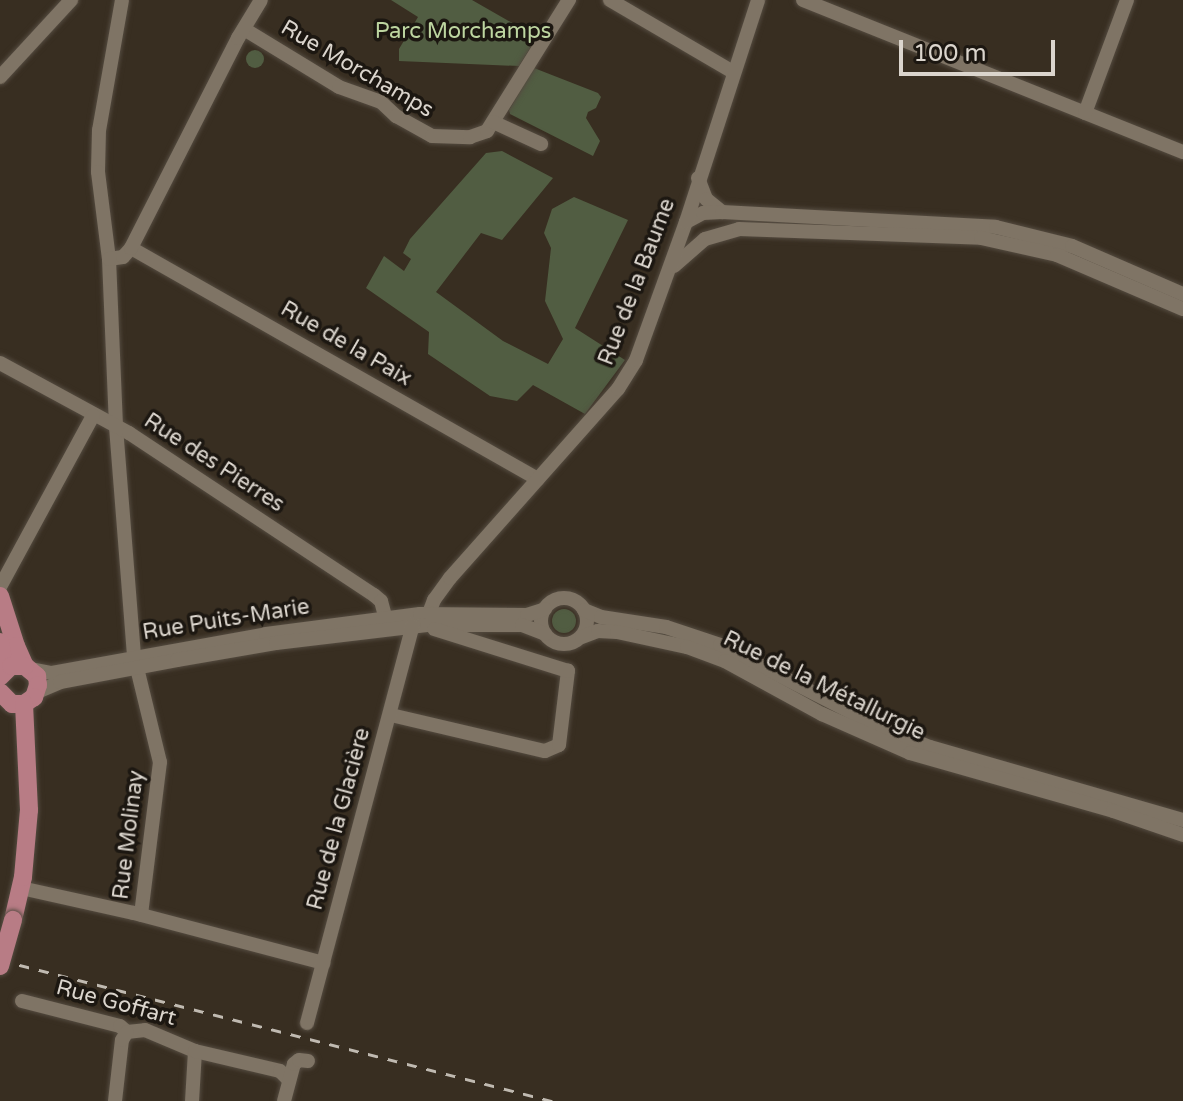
<!DOCTYPE html>
<meta charset="utf-8">
<style>
body{margin:0}
#map{position:relative;width:1183px;height:1101px;overflow:hidden;background:#382e21;font-family:"Varela Round",sans-serif}
div>[style]{position:absolute}
[style*='--x']{left:calc(var(--x)*1px);top:calc(var(--y)*1px);width:calc(var(--w)*1px);rotate:calc(var(--a)*1deg)}
.green>*{inset:0;background:#515d42}
.round{border-radius:50%}
.roads{filter:drop-shadow(0 0 2px #544b40) drop-shadow(0 0 2px #544b40)}
.minor>*{height:14px;margin:-7px;padding:0 7px;transform-origin:7px;border-radius:7px;background:#7f7465}
.minor>.ring{margin:-7px;padding:0;box-sizing:content-box;background:none;border:14px solid #7f7465;border-radius:50%}
.major>*{height:18px;margin:-9px;padding:0 9px;transform-origin:9px;border-radius:9px;background:#b87c85}
.rail>*{height:3px;margin-top:-1.5px;transform-origin:0;background:repeating-linear-gradient(90deg,#c0bab1 0 10px,transparent 0 20px)}
.bridges{filter:drop-shadow(0 0 2px #544b40) drop-shadow(0 0 2px #544b40)}
.major-bridge>*{height:18px;margin:-9px;padding:0 9px;transform-origin:9px;border-radius:9px;background:#b87c85}
span{translate:-50% -50%;white-space:nowrap;text-align:center;line-height:1.15;-webkit-text-stroke:7px #1c1711;paint-order:stroke}
.park-label{font-size:22px;color:#bdd5a0}
.street-label{font-size:22px;color:#dbd5cd}
.scale{position:absolute;left:899px;top:40px;width:156px;height:36px;box-sizing:border-box;border:4px solid #dbd5cd;border-top:0;padding-left:10px;font-size:24px;line-height:28px;white-space:nowrap;color:#dbd5cd;-webkit-text-stroke:6px #1c1711;paint-order:stroke}
</style>
<div id="map">
<div class="green">
<div style="clip-path:polygon(391px 0,472px 0,537px 37px,519px 66px,399px 61px,399px 49px,418px 17px)"></div>
<div class="round" style="left:246px;top:50px;width:18px;height:18px"></div>
<div style="clip-path:polygon(534px 68px,598px 93px,601px 97px,596px 108px,588px 112px,586px 118px,600px 141px,593px 156px,510px 114px,509px 110px)"></div>
<div style="clip-path:polygon(502px 151px,553px 178px,502px 240px,481px 233px,436px 292px,503px 341px,548px 364px,563px 339px,545px 301px,551px 248px,544px 233px,552px 209px,574px 197px,628px 220px,575px 328px,625px 360px,585px 414px,533px 385px,517px 401px,490px 396px,428px 354px,429px 332px,366px 288px,384px 256px,404px 271px,411px 259px,403px 253px,410px 239px,486px 153px)"></div>
<div class="round" style="left:552px;top:609px;width:24px;height:24px"></div>
</div>
<div class="roads">
<div class="minor">
<div style="--x:122;--y:0;--w:132;--a:100"></div>
<div style="--x:99;--y:130;--w:42;--a:91.4"></div>
<div style="--x:98;--y:172;--w:88;--a:82.8"></div>
<div style="--x:109;--y:259;--w:168;--a:87.6"></div>
<div style="--x:116;--y:427;--w:231;--a:85.5"></div>
<div style="--x:610;--y:0;--w:143;--a:30.3"></div>
<div style="--x:803;--y:0;--w:409;--a:21.8"></div>
<div style="--x:244;--y:29;--w:111;--a:31.4"></div>
<div style="--x:339;--y:87;--w:45;--a:19.7"></div>
<div style="--x:381;--y:102;--w:21;--a:43"></div>
<div style="--x:396;--y:116;--w:41;--a:29.1"></div>
<div style="--x:432;--y:136;--w:38;--a:2"></div>
<div style="--x:470;--y:137;--w:18;--a:-19"></div>
<div style="--x:487;--y:131;--w:155;--a:-58"></div>
<div style="--x:0;--y:77;--w:105;--a:-47.3"></div>
<div style="--x:1085;--y:113;--w:121;--a:-69.6"></div>
<div style="--x:493;--y:122;--w:53;--a:24.6"></div>
<div style="--x:698;--y:178;--w:22;--a:69"></div>
<div style="--x:706;--y:199;--w:21;--a:39"></div>
<div style="--x:686;--y:222;--w:19;--a:-28"></div>
<div style="--x:703;--y:213;--w:19;--a:-3"></div>
<div style="--x:722;--y:212;--w:274;--a:3.1"></div>
<div style="--x:996;--y:227;--w:78;--a:14"></div>
<div style="--x:1072;--y:246;--w:121;--a:23.4"></div>
<div style="--x:131;--y:248;--w:468;--a:29.6"></div>
<div style="--x:109;--y:259;--w:14;--a:-8"></div>
<div style="--x:123;--y:257;--w:12;--a:-48"></div>
<div style="--x:131;--y:248;--w:236;--a:-63"></div>
<div style="--x:238;--y:38;--w:44;--a:-58.8"></div>
<div style="--x:674;--y:266;--w:41;--a:-41.1"></div>
<div style="--x:705;--y:239;--w:35;--a:-16"></div>
<div style="--x:739;--y:229;--w:242;--a:2.1"></div>
<div style="--x:981;--y:238;--w:78;--a:12.6"></div>
<div style="--x:1057;--y:255;--w:137;--a:23.2"></div>
<div style="--x:0;--y:363;--w:147;--a:28.5"></div>
<div style="--x:129;--y:433;--w:294;--a:33.5"></div>
<div style="--x:374;--y:595;--w:9;--a:41"></div>
<div style="--x:381;--y:601;--w:20;--a:75"></div>
<div style="--x:0;--y:587;--w:195;--a:-61.5"></div>
<div class="ring" style="left:541px;top:598px;width:32px;height:32px"></div>
<div style="--x:584;--y:610;--w:18;--a:22"></div>
<div style="--x:601;--y:617;--w:66;--a:8.7"></div>
<div style="--x:666;--y:627;--w:57;--a:18.4"></div>
<div style="--x:720;--y:645;--w:182;--a:27.1"></div>
<div style="--x:882;--y:728;--w:52;--a:21.6"></div>
<div style="--x:930;--y:747;--w:263;--a:16.1"></div>
<div style="--x:429;--y:613;--w:14;--a:-69"></div>
<div style="--x:434;--y:600;--w:27;--a:-54"></div>
<div style="--x:450;--y:578;--w:253;--a:-48.4"></div>
<div style="--x:618;--y:389;--w:34;--a:-58"></div>
<div style="--x:636;--y:360;--w:147;--a:-70.1"></div>
<div style="--x:686;--y:222;--w:233;--a:-72"></div>
<div style="--x:582;--y:637;--w:17;--a:-21"></div>
<div style="--x:598;--y:631;--w:19;--a:3"></div>
<div style="--x:617;--y:632;--w:72;--a:12.1"></div>
<div style="--x:687;--y:647;--w:40;--a:20.2"></div>
<div style="--x:725;--y:661;--w:111;--a:28.7"></div>
<div style="--x:822;--y:714;--w:96;--a:23.9"></div>
<div style="--x:910;--y:753;--w:211;--a:15.9"></div>
<div style="--x:1113;--y:811;--w:74;--a:18.9"></div>
<div style="--x:137;--y:668;--w:97;--a:76.3"></div>
<div style="--x:160;--y:762;--w:154;--a:97.1"></div>
<div style="--x:31;--y:669;--w:21;--a:11"></div>
<div style="--x:52;--y:673;--w:218;--a:-10.3"></div>
<div style="--x:266;--y:634;--w:155;--a:-7.4"></div>
<div style="--x:420;--y:614;--w:107;--a:0.5"></div>
<div style="--x:527;--y:615;--w:19;--a:-18"></div>
<div style="--x:37;--y:692;--w:25;--a:-23"></div>
<div style="--x:60;--y:682;--w:119;--a:-10.6"></div>
<div style="--x:177;--y:660;--w:100;--a:-9.7"></div>
<div style="--x:276;--y:643;--w:152;--a:-6.8"></div>
<div style="--x:427;--y:625;--w:95;--a:0"></div>
<div style="--x:522;--y:625;--w:25;--a:21"></div>
<div style="--x:391;--y:715;--w:158;--a:13.2"></div>
<div style="--x:545;--y:751;--w:15;--a:-23"></div>
<div style="--x:559;--y:745;--w:75;--a:-83.1"></div>
<div style="--x:568;--y:671;--w:140;--a:-162.6"></div>
<div style="--x:21;--y:888;--w:116;--a:12.5"></div>
<div style="--x:134;--y:913;--w:196;--a:14.8"></div>
<div style="--x:22;--y:1001;--w:101;--a:14.3"></div>
<div style="--x:120;--y:1026;--w:9;--a:41"></div>
<div style="--x:127;--y:1032;--w:18;--a:-6"></div>
<div style="--x:145;--y:1030;--w:54;--a:22.8"></div>
<div style="--x:195;--y:1051;--w:50;--a:93.4"></div>
<div style="--x:307;--y:1023;--w:411;--a:-75.1"></div>
<div style="--x:195;--y:1051;--w:87;--a:13.2"></div>
<div style="--x:280;--y:1071;--w:13;--a:45"></div>
<div style="--x:115;--y:1101;--w:61;--a:-83.5"></div>
<div style="--x:122;--y:1040;--w:9;--a:-58"></div>
<div style="--x:284;--y:1101;--w:38;--a:-75"></div>
<div style="--x:294;--y:1064;--w:6;--a:-39"></div>
<div style="--x:299;--y:1060;--w:9;--a:6"></div>
</div>
<div class="major">
<div style="--x:0;--y:596;--w:52;--a:72.3"></div>
<div style="--x:16;--y:646;--w:22;--a:66"></div>
<div style="--x:25;--y:666;--w:16;--a:40"></div>
<div style="--x:37;--y:676;--w:9;--a:84"></div>
<div style="--x:38;--y:685;--w:13;--a:108"></div>
<div style="--x:34;--y:697;--w:12;--a:145"></div>
<div style="--x:24;--y:704;--w:12;--a:180"></div>
<div style="--x:12;--y:704;--w:17;--a:-135"></div>
<div style="--x:0;--y:642;--w:28;--a:80"></div>
<div style="--x:0;--y:677;--w:16;--a:-45"></div>
<div style="--x:11;--y:666;--w:14;--a:0"></div>
<div style="--x:13;--y:920;--w:44;--a:-76.9"></div>
<div style="--x:23;--y:877;--w:67;--a:-84.9"></div>
<div style="--x:29;--y:810;--w:106;--a:-92.7"></div>
</div>
</div>
<div class="rail">
<div style="--x:0;--y:960;--w:570;--a:14.33"></div>
</div>
<div class="bridges">
<div class="major-bridge">
<div style="--x:0;--y:966;--w:48;--a:-74.2"></div>
</div>
</div>
<div class="park-label">
<span style="left:463px;top:32px">Parc Morchamps</span>
</div>
<div class="street-label">
<span style="left:357px;top:69px;rotate:30deg">Rue Morchamps</span>
<span style="left:637px;top:282px;rotate:-69deg">Rue de la Baume</span>
<span style="left:346px;top:344px;rotate:30deg">Rue de la Paix</span>
<span style="left:214px;top:463px;rotate:33deg">Rue des Pierres</span>
<span style="left:226px;top:620px;rotate:-9deg">Rue Puits-Marie</span>
<span style="left:824px;top:686px;rotate:26deg">Rue de la Métallurgie</span>
<span style="left:339px;top:819px;rotate:-75deg">Rue de la Glacière</span>
<span style="left:129px;top:835px;rotate:-83deg">Rue Molinay</span>
<span style="left:116px;top:1003px;rotate:15deg">Rue Goffart</span>
</div>
<div class="scale">100 m</div>
</div>
